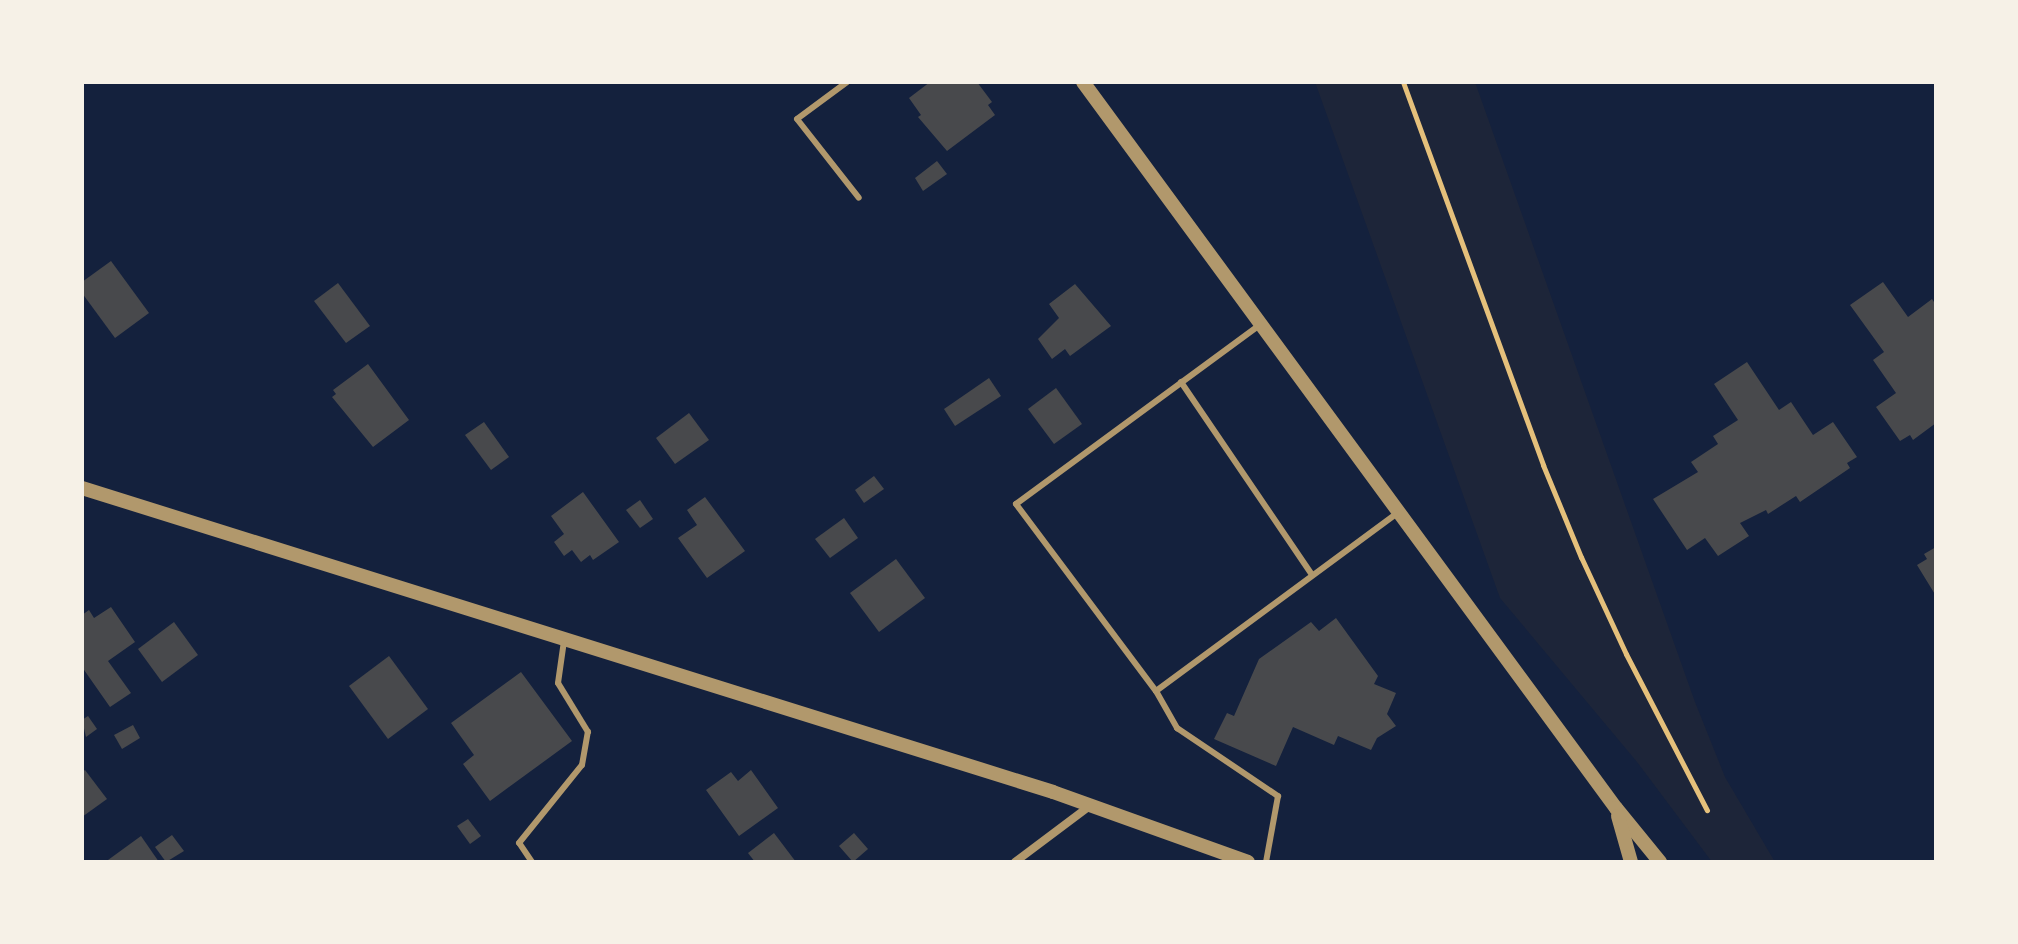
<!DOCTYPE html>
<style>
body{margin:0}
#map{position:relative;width:2018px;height:944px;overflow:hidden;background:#14213d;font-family:"Titillium Web",sans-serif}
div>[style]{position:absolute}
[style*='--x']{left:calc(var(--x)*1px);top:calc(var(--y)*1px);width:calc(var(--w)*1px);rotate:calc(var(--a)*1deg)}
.green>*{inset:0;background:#1d2539}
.building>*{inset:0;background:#48494c}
.path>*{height:5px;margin:-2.5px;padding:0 2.5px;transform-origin:2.5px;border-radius:2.5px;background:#e5c07b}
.service>*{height:6px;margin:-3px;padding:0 3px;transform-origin:3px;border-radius:3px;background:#b1986c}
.minor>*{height:8px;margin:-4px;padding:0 4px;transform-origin:4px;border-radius:4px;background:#b1986c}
.tertiary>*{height:14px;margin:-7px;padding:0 7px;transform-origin:7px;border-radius:7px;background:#b1986c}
span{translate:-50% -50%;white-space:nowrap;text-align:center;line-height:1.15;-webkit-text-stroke:8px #f6f1e7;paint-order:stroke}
.frame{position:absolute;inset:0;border:84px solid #f6f1e7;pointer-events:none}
</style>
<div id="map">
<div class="green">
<div style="clip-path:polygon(1315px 82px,1475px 82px,1695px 702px,1725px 777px,1775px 862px,1712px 862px,1637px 762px,1500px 598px)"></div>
</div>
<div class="building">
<div style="clip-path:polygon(930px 82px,977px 82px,992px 102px,988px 105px,995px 115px,947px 151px,918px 117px,921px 115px,909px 98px)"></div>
<div style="clip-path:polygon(937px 161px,947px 174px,923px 191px,915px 178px)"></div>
<div style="clip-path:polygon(111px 261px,149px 313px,115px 338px,82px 293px,82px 282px)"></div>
<div style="clip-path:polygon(1883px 282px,1908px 317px,1932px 299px,1936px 305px,1936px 423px,1913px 440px,1910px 435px,1900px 441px,1876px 407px,1896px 393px,1873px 360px,1884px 352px,1850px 305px)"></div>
<div style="clip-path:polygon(338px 283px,370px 326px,346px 343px,314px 301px)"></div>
<div style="clip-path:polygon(1075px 284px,1111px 326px,1070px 356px,1065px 349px,1052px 359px,1038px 339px,1059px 318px,1049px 304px)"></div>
<div style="clip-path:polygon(1747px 362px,1779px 410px,1791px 402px,1813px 435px,1833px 422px,1857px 457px,1847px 463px,1850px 468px,1800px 502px,1796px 496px,1768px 514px,1766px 510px,1740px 523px,1749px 536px,1718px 556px,1705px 538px,1687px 550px,1653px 499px,1698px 472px,1691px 462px,1718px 444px,1713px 436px,1738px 420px,1714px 384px)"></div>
<div style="clip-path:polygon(368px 364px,409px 420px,373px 447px,332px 397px,336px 394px,333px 390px)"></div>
<div style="clip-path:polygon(989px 378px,1001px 396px,955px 426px,944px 409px)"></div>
<div style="clip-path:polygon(1056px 388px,1082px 424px,1054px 444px,1028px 409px)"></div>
<div style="clip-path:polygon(689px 413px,709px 440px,675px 464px,656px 438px)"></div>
<div style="clip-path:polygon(484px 422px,509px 457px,491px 470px,465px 435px)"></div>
<div style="clip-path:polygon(874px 476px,884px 489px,864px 503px,855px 490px)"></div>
<div style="clip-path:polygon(583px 492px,619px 542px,593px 560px,590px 555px,581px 562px,572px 550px,564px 556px,554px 542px,564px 534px,551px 516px)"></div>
<div style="clip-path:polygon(705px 497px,745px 551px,707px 578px,678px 538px,697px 525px,687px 510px)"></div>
<div style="clip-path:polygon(640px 500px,653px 519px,640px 528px,626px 510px)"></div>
<div style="clip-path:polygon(844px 518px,858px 538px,830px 558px,815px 539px)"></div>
<div style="clip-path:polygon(1936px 547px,1936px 596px,1917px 565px,1927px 559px,1924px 554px)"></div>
<div style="clip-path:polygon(896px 559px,925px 598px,879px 632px,850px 593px)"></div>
<div style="clip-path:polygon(111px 607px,135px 642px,108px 661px,131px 693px,110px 707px,82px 667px,82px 615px,89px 610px,94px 618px)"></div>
<div style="clip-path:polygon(1336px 618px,1378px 676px,1374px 684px,1396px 693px,1387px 714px,1396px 726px,1377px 738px,1371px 750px,1338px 736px,1334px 745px,1293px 727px,1276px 766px,1214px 739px,1227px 713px,1234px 716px,1259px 659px,1311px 622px,1319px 631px)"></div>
<div style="clip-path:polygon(174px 622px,198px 655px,162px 682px,138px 649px)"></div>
<div style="clip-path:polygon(389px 656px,428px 709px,388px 739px,349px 686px)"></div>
<div style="clip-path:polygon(521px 672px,572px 741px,490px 801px,463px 764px,474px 755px,451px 723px)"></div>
<div style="clip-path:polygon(88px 716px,97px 729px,86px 737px,82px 720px)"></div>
<div style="clip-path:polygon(133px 725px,140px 738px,122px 749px,114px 735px)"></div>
<div style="clip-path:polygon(85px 770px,107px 799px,82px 817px,82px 772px)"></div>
<div style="clip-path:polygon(751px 770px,778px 808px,739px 836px,706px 790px,731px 772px,738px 781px)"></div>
<div style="clip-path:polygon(468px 819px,481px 836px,470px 844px,457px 826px)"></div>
<div style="clip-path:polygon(774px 833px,796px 862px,755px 862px,748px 853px)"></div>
<div style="clip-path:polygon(854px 833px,868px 849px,853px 862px,839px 846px)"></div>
<div style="clip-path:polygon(172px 835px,184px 851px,166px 862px,155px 847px)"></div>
<div style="clip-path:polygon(141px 836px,159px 862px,109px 862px,108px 860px)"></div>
</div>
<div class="path">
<div style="--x:1403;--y:82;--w:408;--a:69.9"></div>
<div style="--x:1543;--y:465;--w:100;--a:67.6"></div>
<div style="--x:1581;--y:557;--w:107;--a:65.1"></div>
<div style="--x:1626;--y:654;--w:176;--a:62.6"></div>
</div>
<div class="service">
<div style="--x:847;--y:82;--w:62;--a:143.5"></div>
<div style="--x:797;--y:119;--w:100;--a:51.9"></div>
<div style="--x:1261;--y:324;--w:304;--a:143.7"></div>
<div style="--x:1016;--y:504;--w:234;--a:53.2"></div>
<div style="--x:1156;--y:691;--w:43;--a:60.4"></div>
<div style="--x:1177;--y:728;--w:122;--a:34"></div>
<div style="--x:1278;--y:796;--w:67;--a:100.3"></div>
<div style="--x:1181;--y:382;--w:233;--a:55.8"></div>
<div style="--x:1156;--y:691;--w:302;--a:-36.4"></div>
<div style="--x:532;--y:862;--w:23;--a:-124"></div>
<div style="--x:519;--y:843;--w:100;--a:-51.1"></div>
<div style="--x:582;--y:765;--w:34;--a:-80"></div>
<div style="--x:588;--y:732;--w:57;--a:-121.5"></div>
<div style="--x:558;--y:683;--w:42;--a:-81.9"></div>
</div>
<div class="minor">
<div style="--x:1015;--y:862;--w:95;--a:-36.9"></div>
</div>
<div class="tertiary">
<div style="--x:1083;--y:82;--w:901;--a:53.72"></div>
<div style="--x:1616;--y:808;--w:70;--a:50.8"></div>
<div style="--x:82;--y:488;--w:1017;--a:17.38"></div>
<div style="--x:1053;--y:792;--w:207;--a:19.7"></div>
<div style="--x:1618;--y:816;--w:48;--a:74.2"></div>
</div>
<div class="frame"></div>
</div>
